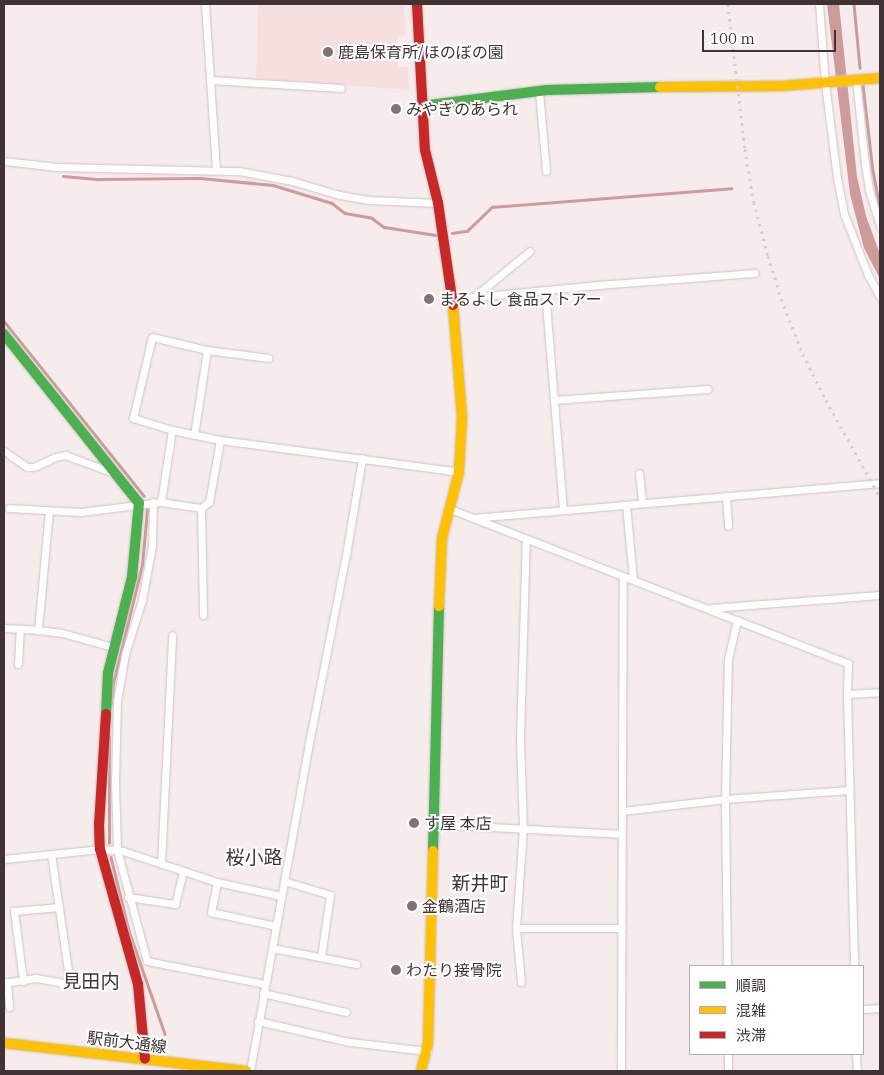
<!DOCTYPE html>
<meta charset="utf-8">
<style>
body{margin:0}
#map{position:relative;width:884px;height:1075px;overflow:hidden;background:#f6eceb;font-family:"IBM Plex Serif","Noto Sans JP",serif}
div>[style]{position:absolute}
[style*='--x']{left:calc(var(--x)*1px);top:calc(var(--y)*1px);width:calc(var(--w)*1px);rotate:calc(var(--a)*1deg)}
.built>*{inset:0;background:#f6e0df}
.water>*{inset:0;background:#ce9b9b}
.stream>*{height:2.5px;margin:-1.25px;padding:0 1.25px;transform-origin:1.25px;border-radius:1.25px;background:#ce9b9b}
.roads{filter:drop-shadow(0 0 1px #cdc3c3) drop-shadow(0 0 1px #cdc3c3)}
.street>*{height:7px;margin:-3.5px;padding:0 3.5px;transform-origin:3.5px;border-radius:3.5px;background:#fefcfc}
.fast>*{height:10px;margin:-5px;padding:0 5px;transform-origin:5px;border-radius:5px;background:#4caf50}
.slow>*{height:10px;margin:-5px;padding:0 5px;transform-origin:5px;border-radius:5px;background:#ffc107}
.jam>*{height:10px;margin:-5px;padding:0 5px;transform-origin:5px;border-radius:5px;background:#c62828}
.rail>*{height:2.5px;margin-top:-1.25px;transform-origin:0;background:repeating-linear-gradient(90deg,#d3cfcf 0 2.5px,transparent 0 7.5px)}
.dots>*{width:14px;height:14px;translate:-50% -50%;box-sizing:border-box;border:2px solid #fff;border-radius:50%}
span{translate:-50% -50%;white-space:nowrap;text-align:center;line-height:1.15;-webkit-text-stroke:4px #fff;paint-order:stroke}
.poi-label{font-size:16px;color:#403333}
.left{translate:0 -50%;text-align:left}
.street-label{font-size:16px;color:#403333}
.quarter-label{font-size:19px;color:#403333}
.frame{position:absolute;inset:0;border:5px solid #403333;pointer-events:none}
.legend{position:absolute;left:689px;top:965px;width:175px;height:90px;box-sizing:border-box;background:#fff;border:1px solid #b3adad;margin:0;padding:6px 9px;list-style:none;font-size:15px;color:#403333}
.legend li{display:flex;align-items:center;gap:10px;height:25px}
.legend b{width:25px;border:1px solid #b3adad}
.scale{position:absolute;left:702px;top:30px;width:134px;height:22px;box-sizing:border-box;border:2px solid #403333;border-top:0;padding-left:6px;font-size:15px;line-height:18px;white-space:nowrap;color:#403333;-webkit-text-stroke:4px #fff;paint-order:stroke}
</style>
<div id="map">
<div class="built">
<div style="clip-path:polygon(258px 4px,404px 4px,406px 37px,398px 37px,398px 67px,408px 67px,409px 90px,256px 78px)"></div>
</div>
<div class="water">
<div style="clip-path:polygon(827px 4px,839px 4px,857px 177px,866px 216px,880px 254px,880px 279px,864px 248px,850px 194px)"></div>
</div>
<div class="stream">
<div style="--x:854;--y:4;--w:64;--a:84.6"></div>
<div style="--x:863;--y:85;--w:87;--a:83.4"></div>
<div style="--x:873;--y:171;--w:38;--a:79"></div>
<div style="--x:63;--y:176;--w:36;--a:5"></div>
<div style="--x:99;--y:179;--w:101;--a:-0.6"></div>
<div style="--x:200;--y:178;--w:73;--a:5.5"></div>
<div style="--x:273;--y:185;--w:62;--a:17"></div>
<div style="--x:332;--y:203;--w:16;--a:38"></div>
<div style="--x:345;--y:213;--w:27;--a:10"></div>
<div style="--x:372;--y:218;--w:15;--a:37"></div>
<div style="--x:384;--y:227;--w:54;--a:8.6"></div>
<div style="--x:452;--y:233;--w:15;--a:-8"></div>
<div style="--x:467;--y:231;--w:35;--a:-44"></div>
<div style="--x:492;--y:207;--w:240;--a:-4.5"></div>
<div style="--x:4;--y:321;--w:224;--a:51.3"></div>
<div style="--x:111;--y:704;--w:21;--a:-85"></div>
<div style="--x:113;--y:683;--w:122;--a:-76.2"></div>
<div style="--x:142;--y:565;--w:55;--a:-84.8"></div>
<div style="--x:109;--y:843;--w:106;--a:-90"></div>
<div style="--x:111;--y:857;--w:76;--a:76.3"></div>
<div style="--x:129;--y:931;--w:109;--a:70.7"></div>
</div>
<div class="roads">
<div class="street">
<div style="--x:205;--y:4;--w:165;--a:86.2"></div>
<div style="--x:819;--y:4;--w:79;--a:85.7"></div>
<div style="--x:825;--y:83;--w:96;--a:82.8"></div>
<div style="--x:837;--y:178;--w:37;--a:79"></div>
<div style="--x:844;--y:214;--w:66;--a:68.5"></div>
<div style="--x:868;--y:275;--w:25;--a:61"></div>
<div style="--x:210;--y:80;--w:131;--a:3.5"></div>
<div style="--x:856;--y:80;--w:84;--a:83.9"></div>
<div style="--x:865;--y:164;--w:26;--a:81"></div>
<div style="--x:869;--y:190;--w:39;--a:73"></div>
<div style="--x:539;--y:91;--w:80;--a:85"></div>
<div style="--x:4;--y:161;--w:53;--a:6.5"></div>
<div style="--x:57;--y:167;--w:182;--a:1.3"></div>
<div style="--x:239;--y:171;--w:54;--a:10.7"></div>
<div style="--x:292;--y:181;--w:50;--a:16.3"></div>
<div style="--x:340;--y:195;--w:28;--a:10"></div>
<div style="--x:368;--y:200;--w:70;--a:2.5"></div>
<div style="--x:545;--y:291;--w:220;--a:85.3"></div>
<div style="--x:474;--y:297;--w:72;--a:-39.4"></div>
<div style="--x:453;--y:299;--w:146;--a:-5.5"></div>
<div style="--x:598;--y:285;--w:157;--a:-4.4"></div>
<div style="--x:554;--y:400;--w:154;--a:-4.1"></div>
<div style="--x:172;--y:430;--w:49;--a:11.8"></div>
<div style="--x:194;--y:435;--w:86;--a:-81.3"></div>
<div style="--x:4;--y:451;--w:28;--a:35"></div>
<div style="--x:27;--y:467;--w:7;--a:0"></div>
<div style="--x:34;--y:467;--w:23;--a:-25"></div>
<div style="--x:55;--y:457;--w:10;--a:-11"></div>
<div style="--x:65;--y:455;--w:54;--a:20.4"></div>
<div style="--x:639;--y:473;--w:30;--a:84"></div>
<div style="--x:726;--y:496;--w:30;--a:86"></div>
<div style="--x:153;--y:502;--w:44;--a:91.3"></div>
<div style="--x:152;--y:546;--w:55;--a:100.5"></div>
<div style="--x:142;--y:600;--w:57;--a:107.5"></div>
<div style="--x:125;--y:654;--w:48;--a:99.7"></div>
<div style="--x:117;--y:701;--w:80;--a:91.4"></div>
<div style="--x:115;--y:781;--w:69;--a:88.3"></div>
<div style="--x:117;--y:850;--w:115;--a:74.9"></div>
<div style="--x:147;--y:961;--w:120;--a:11"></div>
<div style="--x:161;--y:502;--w:73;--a:-81.3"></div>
<div style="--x:172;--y:430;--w:41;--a:-162.9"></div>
<div style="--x:133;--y:418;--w:83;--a:-76.8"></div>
<div style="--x:152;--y:337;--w:57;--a:13.3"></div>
<div style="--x:207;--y:350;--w:62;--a:7.5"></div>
<div style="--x:626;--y:505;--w:74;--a:84.6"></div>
<div style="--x:9;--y:508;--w:72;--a:3.2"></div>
<div style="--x:81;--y:512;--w:81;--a:-7.1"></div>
<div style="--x:161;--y:502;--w:40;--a:8.5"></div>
<div style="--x:201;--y:508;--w:10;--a:-37"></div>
<div style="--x:209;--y:502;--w:63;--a:-79.9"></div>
<div style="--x:220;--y:440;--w:241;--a:7.6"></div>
<div style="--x:201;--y:508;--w:107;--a:88.9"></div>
<div style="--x:450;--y:509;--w:427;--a:21.2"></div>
<div style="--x:848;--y:663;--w:31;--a:92"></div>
<div style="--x:847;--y:694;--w:272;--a:88.5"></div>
<div style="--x:49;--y:511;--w:120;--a:95.3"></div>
<div style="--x:38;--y:630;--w:24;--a:7"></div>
<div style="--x:62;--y:633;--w:53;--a:15.4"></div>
<div style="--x:473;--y:518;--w:409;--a:-4.9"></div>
<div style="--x:711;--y:608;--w:169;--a:-4.4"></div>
<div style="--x:4;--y:628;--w:34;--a:3"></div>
<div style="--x:18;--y:664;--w:35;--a:-87"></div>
<div style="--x:847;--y:694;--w:33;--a:-3"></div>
<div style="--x:622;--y:811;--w:104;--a:-6.6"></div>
<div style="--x:725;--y:799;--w:124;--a:-4.2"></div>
<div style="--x:432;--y:824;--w:189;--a:3"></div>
<div style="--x:4;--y:859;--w:97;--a:-5.9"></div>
<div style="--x:100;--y:849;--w:23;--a:5"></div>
<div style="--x:123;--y:851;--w:99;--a:18.3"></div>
<div style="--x:217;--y:882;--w:66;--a:12.3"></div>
<div style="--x:161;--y:864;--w:229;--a:-87.2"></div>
<div style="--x:284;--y:881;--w:48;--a:16.9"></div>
<div style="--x:330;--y:895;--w:63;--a:98.3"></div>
<div style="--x:217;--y:882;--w:31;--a:101"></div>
<div style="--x:211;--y:912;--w:66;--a:12.2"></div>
<div style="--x:128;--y:897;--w:48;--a:8.5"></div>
<div style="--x:175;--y:904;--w:32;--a:-76"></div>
<div style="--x:516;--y:928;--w:106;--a:0"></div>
<div style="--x:272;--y:948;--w:86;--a:10.8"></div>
<div style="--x:727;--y:966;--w:167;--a:-90.7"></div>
<div style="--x:725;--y:799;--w:140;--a:-88.8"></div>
<div style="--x:728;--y:659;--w:40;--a:-77"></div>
<div style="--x:23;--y:981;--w:71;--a:-97.3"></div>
<div style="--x:14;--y:911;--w:45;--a:-5.1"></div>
<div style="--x:7;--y:982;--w:25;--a:85"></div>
<div style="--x:521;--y:982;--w:54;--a:-95.3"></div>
<div style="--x:516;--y:928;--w:99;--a:-86"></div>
<div style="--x:523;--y:829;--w:92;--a:-91.9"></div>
<div style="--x:520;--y:737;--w:197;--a:-88.3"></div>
<div style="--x:4;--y:983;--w:32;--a:-9"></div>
<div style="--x:36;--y:978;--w:35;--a:10"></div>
<div style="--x:70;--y:984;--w:131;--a:-98.3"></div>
<div style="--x:263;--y:993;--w:85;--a:12.9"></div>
<div style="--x:863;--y:1009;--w:17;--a:-3"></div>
<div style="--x:258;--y:1021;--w:93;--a:13"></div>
<div style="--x:349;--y:1042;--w:79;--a:6.6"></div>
<div style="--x:728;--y:1054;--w:17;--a:90"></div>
<div style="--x:856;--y:1054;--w:17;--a:87"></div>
<div style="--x:250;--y:1071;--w:328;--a:-79.8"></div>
<div style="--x:308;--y:748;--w:197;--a:-78.9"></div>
<div style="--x:346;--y:555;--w:98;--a:-80.6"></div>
<div style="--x:621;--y:1071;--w:494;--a:-89.8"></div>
</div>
<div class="fast">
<div style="--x:422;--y:106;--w:126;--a:-7.3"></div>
<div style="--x:547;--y:90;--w:113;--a:-1.5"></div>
<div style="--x:4;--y:334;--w:216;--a:51.4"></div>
<div style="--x:139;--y:503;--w:74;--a:95.4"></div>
<div style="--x:132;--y:577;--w:99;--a:104"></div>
<div style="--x:108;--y:673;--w:41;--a:92.8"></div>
<div style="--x:433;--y:851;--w:245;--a:-88.6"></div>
</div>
<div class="slow">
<div style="--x:660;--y:87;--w:122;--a:-0.5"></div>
<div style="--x:782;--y:86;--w:98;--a:-4.7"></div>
<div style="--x:439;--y:606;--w:68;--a:-87.5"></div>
<div style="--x:442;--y:538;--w:68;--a:-75.6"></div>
<div style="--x:459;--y:472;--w:55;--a:-86.9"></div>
<div style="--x:462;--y:417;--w:112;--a:-94.6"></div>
<div style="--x:4;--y:1043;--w:244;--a:6.6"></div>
<div style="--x:421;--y:1071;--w:30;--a:-76"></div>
<div style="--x:428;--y:1042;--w:191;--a:-88.5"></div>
</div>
<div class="jam">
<div style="--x:417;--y:4;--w:146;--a:86.9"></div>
<div style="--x:425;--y:150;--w:55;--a:76.2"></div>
<div style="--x:438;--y:203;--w:103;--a:81.6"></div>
<div style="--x:106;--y:714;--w:112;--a:93.6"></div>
<div style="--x:99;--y:826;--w:23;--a:88"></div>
<div style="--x:100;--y:849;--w:140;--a:74.3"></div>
<div style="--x:138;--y:984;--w:75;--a:84.7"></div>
</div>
</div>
<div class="rail">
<div style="--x:728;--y:4;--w:146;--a:83.3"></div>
<div style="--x:745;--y:149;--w:54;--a:80.4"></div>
<div style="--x:754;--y:202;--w:56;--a:75.5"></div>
<div style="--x:768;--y:256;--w:52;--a:72.3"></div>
<div style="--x:784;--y:306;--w:52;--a:68.4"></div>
<div style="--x:803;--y:354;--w:51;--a:63.4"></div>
<div style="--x:826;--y:400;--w:111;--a:60.9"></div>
</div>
<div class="dots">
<div style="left:328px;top:52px;background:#807473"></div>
<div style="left:396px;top:109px;background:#807473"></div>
<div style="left:429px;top:299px;background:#807473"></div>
<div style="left:414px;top:823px;background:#807473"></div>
<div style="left:412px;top:906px;background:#807473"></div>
<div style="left:396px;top:970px;background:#807473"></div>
</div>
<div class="poi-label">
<span class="left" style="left:338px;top:52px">鹿島保育所/ほのぼの園</span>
<span class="left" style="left:406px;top:109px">みやぎのあられ</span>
<span class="left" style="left:439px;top:299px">まるよし 食品ストアー</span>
<span class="left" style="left:424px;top:823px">す屋 本店</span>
<span class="left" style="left:422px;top:906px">金鶴酒店</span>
<span class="left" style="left:406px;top:970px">わたり接骨院</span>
</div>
<div class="street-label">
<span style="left:127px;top:1042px;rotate:7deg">駅前大通線</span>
</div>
<div class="quarter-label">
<span style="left:254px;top:858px">桜小路</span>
<span style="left:480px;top:884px">新井町</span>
<span style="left:91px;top:982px">見田内</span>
</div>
<div class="frame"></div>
<ul class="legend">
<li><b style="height:6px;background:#4caf50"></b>順調</li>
<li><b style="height:6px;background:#ffc107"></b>混雑</li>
<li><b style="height:6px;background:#c62828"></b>渋滞</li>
</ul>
<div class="scale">100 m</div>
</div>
